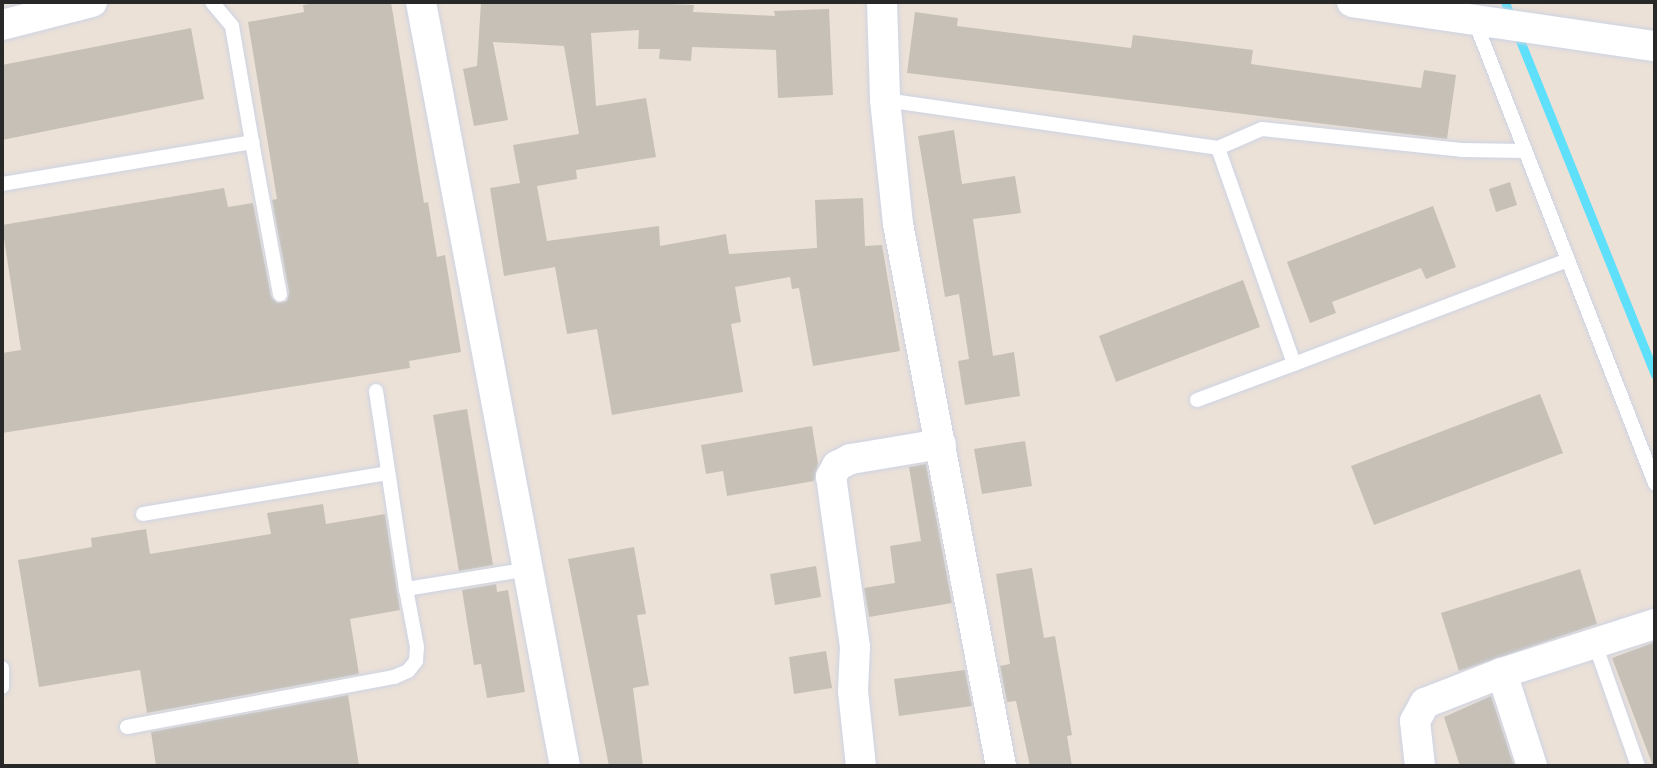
<!DOCTYPE html>
<style>
body{margin:0}
#map{position:relative;width:1657px;height:768px;overflow:hidden;background:#ece1d7;font-family:"Public Sans",sans-serif}
div>[style]{position:absolute}
[style*='--x']{left:calc(var(--x)*1px);top:calc(var(--y)*1px);width:calc(var(--w)*1px);rotate:calc(var(--a)*1deg)}
.stream>*{height:9px;margin:-4.5px;padding:0 4.5px;transform-origin:4.5px;border-radius:4.5px;background:#5edffa}
.building>*{inset:0;background:#c6c0b7}
.roads{filter:drop-shadow(0 0 2px #cdd3e3) drop-shadow(0 0 2px #cdd3e3)}
.service>*{height:14px;margin:-7px;padding:0 7px;transform-origin:7px;border-radius:7px;background:#fff}
.minor>*{height:30px;margin:-15px;padding:0 15px;transform-origin:15px;border-radius:15px;background:#fff}
span{translate:-50% -50%;white-space:nowrap;text-align:center;line-height:1.15;-webkit-text-stroke:7px #fff;paint-order:stroke}
.frame{position:absolute;inset:0;border:4px solid #282828;pointer-events:none}
</style>
<div id="map">
<div class="stream">
<div style="--x:1505;--y:2;--w:19;--a:69"></div>
<div style="--x:1517;--y:33;--w:368;--a:68"></div>
</div>
<div class="building">
<div style="clip-path:polygon(323px 2px,391px 2px,424px 203px,428px 202px,437px 257px,445px 255px,461px 352px,409px 361px,410px 368px,2px 433px,2px 353px,21px 350px,2px 225px,224px 188px,228px 207px,253px 203px,271px 296px,277px 303px,287px 301px,289px 292px,272px 200px,277px 199px,248px 22px,304px 12px,303px 5px)"></div>
<div style="clip-path:polygon(481px 2px,622px 2px,694px 5px,693px 12px,775px 16px,774px 11px,829px 9px,833px 95px,778px 98px,776px 50px,692px 47px,691px 61px,659px 59px,660px 49px,638px 49px,639px 30px,591px 33px,596px 106px,646px 98px,656px 157px,576px 170px,577px 179px,537px 186px,547px 241px,659px 226px,660px 246px,726px 234px,729px 254px,817px 248px,815px 200px,863px 198px,865px 246px,882px 245px,900px 351px,813px 366px,799px 288px,792px 289px,790px 277px,735px 287px,741px 322px,731px 324px,743px 392px,612px 415px,597px 329px,567px 334px,555px 267px,504px 276px,490px 188px,520px 183px,513px 145px,579px 134px,564px 46px,493px 42px,508px 120px,474px 126px,463px 69px,477px 66px)"></div>
<div style="clip-path:polygon(915px 12px,958px 18px,957px 26px,1131px 48px,1133px 35px,1253px 50px,1251px 64px,1421px 88px,1424px 70px,1456px 75px,1447px 139px,907px 73px)"></div>
<div style="clip-path:polygon(191px 28px,204px 99px,2px 140px,2px 65px)"></div>
<div style="clip-path:polygon(954px 130px,962px 184px,1015px 176px,1021px 213px,973px 219px,993px 356px,1014px 352px,1020px 396px,965px 405px,958px 361px,969px 359px,959px 294px,945px 297px,918px 136px)"></div>
<div style="clip-path:polygon(1510px 182px,1517px 205px,1496px 212px,1489px 189px)"></div>
<div style="clip-path:polygon(1433px 206px,1456px 267px,1426px 279px,1421px 268px,1332px 302px,1336px 313px,1310px 323px,1287px 262px)"></div>
<div style="clip-path:polygon(1243px 280px,1260px 327px,1116px 382px,1099px 336px)"></div>
<div style="clip-path:polygon(1540px 394px,1563px 453px,1374px 525px,1351px 466px)"></div>
<div style="clip-path:polygon(467px 409px,493px 565px,459px 571px,433px 415px)"></div>
<div style="clip-path:polygon(812px 426px,818px 464px,814px 481px,727px 496px,723px 471px,706px 474px,701px 445px)"></div>
<div style="clip-path:polygon(1025px 441px,1032px 486px,982px 494px,974px 449px)"></div>
<div style="clip-path:polygon(926px 464px,952px 603px,869px 617px,864px 588px,895px 583px,890px 546px,921px 541px,909px 467px)"></div>
<div style="clip-path:polygon(323px 504px,326px 524px,385px 514px,400px 610px,350px 619px,359px 674px,147px 713px,140px 670px,39px 687px,18px 560px,92px 547px,91px 538px,146px 529px,150px 554px,271px 534px,267px 513px)"></div>
<div style="clip-path:polygon(634px 547px,646px 614px,637px 615px,649px 685px,633px 688px,643px 766px,609px 766px,568px 559px)"></div>
<div style="clip-path:polygon(816px 566px,821px 597px,775px 605px,770px 574px)"></div>
<div style="clip-path:polygon(1032px 568px,1044px 638px,1055px 636px,1072px 735px,1067px 736px,1072px 766px,1030px 766px,1016px 701px,1007px 702px,1000px 666px,1010px 664px,996px 574px)"></div>
<div style="clip-path:polygon(1580px 569px,1597px 624px,1459px 671px,1441px 613px)"></div>
<div style="clip-path:polygon(496px 584px,497px 592px,508px 590px,525px 692px,487px 698px,481px 664px,474px 665px,462px 590px)"></div>
<div style="clip-path:polygon(1655px 642px,1655px 766px,1653px 766px,1612px 658px)"></div>
<div style="clip-path:polygon(826px 651px,832px 688px,794px 694px,789px 657px)"></div>
<div style="clip-path:polygon(965px 670px,972px 706px,899px 716px,894px 679px)"></div>
<div style="clip-path:polygon(348px 695px,359px 766px,156px 766px,151px 732px)"></div>
<div style="clip-path:polygon(1491px 696px,1514px 766px,1460px 766px,1444px 717px)"></div>
</div>
<div class="roads">
<div class="service">
<div style="--x:1474;--y:19;--w:499;--a:68.7"></div>
<div style="--x:885;--y:100;--w:336;--a:8.2"></div>
<div style="--x:1218;--y:148;--w:229;--a:70.6"></div>
<div style="--x:1294;--y:364;--w:293;--a:-20.8"></div>
<div style="--x:252;--y:142;--w:155;--a:79.6"></div>
<div style="--x:1218;--y:148;--w:48;--a:-23.4"></div>
<div style="--x:1262;--y:129;--w:200;--a:6"></div>
<div style="--x:1461;--y:150;--w:64;--a:0.9"></div>
<div style="--x:2;--y:184;--w:254;--a:-9.5"></div>
<div style="--x:252;--y:142;--w:118;--a:-99.8"></div>
<div style="--x:232;--y:26;--w:31;--a:-130"></div>
<div style="--x:376;--y:391;--w:200;--a:81.4"></div>
<div style="--x:406;--y:589;--w:125;--a:-9.2"></div>
<div style="--x:1197;--y:400;--w:103;--a:-20.4"></div>
<div style="--x:143;--y:514;--w:248;--a:-9.5"></div>
<div style="--x:1595;--y:644;--w:129;--a:70.6"></div>
<div style="--x:2;--y:668;--w:19;--a:90"></div>
<div style="--x:127;--y:727;--w:272;--a:-10.6"></div>
<div style="--x:394;--y:677;--w:15;--a:-23"></div>
<div style="--x:408;--y:671;--w:13;--a:-51"></div>
<div style="--x:416;--y:661;--w:14;--a:-86"></div>
<div style="--x:417;--y:647;--w:59;--a:-100.7"></div>
</div>
<div class="minor">
<div style="--x:421;--y:2;--w:777;--a:79.33"></div>
<div style="--x:882;--y:2;--w:98;--a:88.2"></div>
<div style="--x:885;--y:100;--w:125;--a:84"></div>
<div style="--x:898;--y:224;--w:552;--a:79.24"></div>
<div style="--x:1352;--y:2;--w:306;--a:8.3"></div>
<div style="--x:2;--y:25;--w:93;--a:-14.3"></div>
<div style="--x:861;--y:766;--w:75;--a:-96.1"></div>
<div style="--x:853;--y:691;--w:44;--a:-87.4"></div>
<div style="--x:855;--y:647;--w:172;--a:-98"></div>
<div style="--x:831;--y:477;--w:13;--a:-61"></div>
<div style="--x:837;--y:466;--w:16;--a:-27"></div>
<div style="--x:851;--y:459;--w:91;--a:-9.5"></div>
<div style="--x:1420;--y:766;--w:45;--a:-96.3"></div>
<div style="--x:1415;--y:721;--w:21;--a:-61"></div>
<div style="--x:1425;--y:703;--w:83;--a:-21.3"></div>
<div style="--x:1532;--y:766;--w:98;--a:-107.9"></div>
<div style="--x:1502;--y:673;--w:161;--a:-17.8"></div>
</div>
</div>
<div class="frame"></div>
</div>
